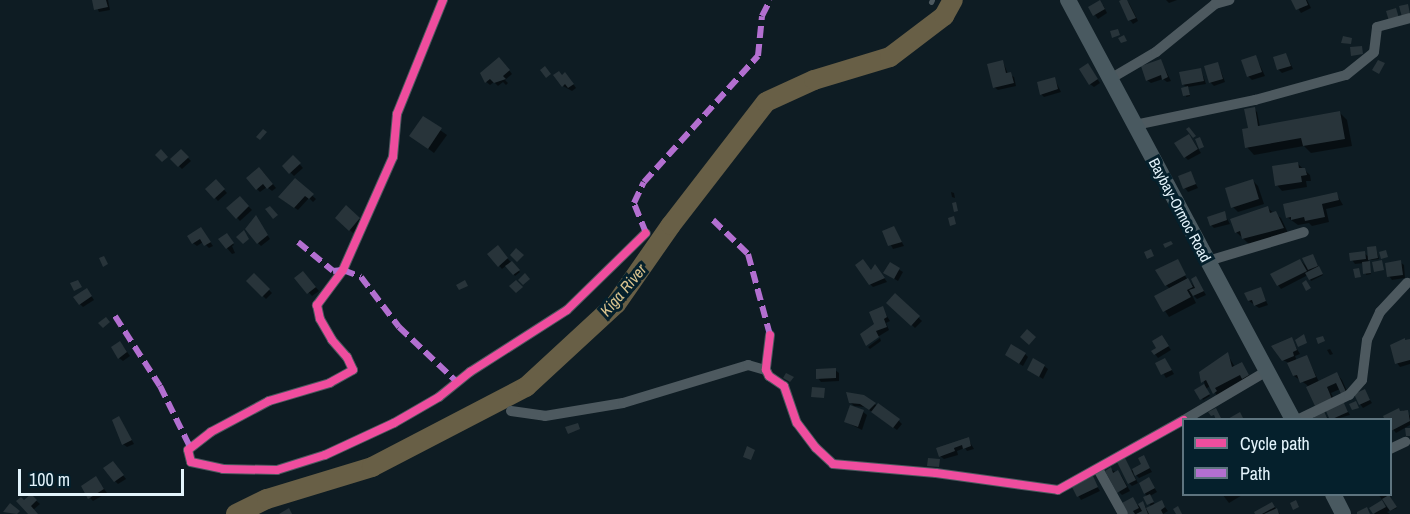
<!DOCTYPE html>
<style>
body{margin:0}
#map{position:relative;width:1410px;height:514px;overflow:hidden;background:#0e1c23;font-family:"Archivo Narrow",sans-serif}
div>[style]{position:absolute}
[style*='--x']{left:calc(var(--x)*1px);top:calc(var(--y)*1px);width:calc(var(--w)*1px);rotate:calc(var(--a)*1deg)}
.shadow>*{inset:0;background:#0007}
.river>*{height:20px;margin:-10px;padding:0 10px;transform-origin:10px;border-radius:10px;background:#685f46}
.building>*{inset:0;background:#28343a}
.service>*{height:5px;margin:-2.5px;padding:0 2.5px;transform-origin:2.5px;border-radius:2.5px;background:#4d595f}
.minor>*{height:10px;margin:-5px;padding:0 5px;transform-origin:5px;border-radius:5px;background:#4d595f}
.trunk>*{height:16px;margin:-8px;padding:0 8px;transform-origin:8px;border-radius:8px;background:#495960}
.quiet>*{height:6px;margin-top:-3px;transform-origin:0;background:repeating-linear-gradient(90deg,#b36fd0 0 12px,transparent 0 18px)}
.cycleway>*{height:8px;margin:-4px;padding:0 4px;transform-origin:4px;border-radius:4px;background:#ef4d9e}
span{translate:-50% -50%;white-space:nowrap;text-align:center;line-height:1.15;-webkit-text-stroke:6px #05202c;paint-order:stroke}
.street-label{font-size:15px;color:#e3f3fb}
.water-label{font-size:16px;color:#d9c38e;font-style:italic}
.legend{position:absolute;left:1182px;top:418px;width:210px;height:78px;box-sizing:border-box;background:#05202c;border:2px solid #5e747f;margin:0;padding:8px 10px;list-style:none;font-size:18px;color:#e3f3fb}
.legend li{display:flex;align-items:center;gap:12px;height:30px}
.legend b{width:30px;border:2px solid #5e747f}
.scale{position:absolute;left:18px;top:469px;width:166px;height:27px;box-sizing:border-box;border:3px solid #e3f3fb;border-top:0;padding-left:8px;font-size:18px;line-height:21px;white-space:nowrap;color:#e3f3fb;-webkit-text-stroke:4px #05202c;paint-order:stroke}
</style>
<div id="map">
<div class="shadow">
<div style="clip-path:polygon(94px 0,108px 0,110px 10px,99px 12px)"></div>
<div style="clip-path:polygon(1125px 0,1129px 3px,1138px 21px,1133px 24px,1130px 20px)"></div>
<div style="clip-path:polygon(1166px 0,1177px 0,1169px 3px)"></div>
<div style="clip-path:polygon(1293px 0,1307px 0,1311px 8px,1301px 13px)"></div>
<div style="clip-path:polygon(1103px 5px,1107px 13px,1098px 19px,1090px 8px)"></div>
<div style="clip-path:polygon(1286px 54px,1293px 69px,1282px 73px,1278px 69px)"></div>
<div style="clip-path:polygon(1256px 57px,1265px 76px,1252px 80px,1248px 76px)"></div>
<div style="clip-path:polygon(1161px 61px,1171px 81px,1167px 82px,1163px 79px,1151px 83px,1147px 80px)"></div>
<div style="clip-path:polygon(503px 62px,512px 74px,505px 80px,508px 83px,506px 85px,503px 82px,498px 86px,494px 82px,490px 85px,484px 80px)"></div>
<div style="clip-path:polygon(1003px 62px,1008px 74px,1014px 77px,1016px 86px,998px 90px,994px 87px)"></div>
<div style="clip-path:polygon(1218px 64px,1225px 82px,1214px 86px,1210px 82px)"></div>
<div style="clip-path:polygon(1091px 69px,1100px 83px,1094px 87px,1090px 84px)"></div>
<div style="clip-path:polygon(1201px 70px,1206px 84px,1188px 87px,1190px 96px,1186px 97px,1187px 88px,1183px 84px)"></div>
<div style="clip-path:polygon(569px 78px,576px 88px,572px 91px,563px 86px)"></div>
<div style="clip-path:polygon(1054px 78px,1061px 92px,1044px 97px,1041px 94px)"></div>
<div style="clip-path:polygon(1254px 109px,1257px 112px,1260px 127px,1339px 112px,1347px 120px,1352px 146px,1311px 153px,1304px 146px,1254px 155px,1247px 147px)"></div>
<div style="clip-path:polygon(423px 118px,447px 135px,434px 153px,411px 136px)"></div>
<div style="clip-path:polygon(1192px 139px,1201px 153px,1188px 160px,1185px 157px)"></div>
<div style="clip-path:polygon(181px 151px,191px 161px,182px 169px,172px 159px)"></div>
<div style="clip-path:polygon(293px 157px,303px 168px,294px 176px,284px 166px)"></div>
<div style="clip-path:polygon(1298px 164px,1310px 175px,1311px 181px,1306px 181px,1307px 187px,1282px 191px,1277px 185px)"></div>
<div style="clip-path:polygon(263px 172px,276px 188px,272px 191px,267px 187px,260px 192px,257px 189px)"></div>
<div style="clip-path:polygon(1190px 173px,1198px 188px,1188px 192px,1185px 188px)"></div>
<div style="clip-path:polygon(295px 180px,316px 199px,313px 202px,309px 198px,298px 210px,283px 200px)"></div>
<div style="clip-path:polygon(1252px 180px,1258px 186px,1264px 204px,1238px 212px,1233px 207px)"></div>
<div style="clip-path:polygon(216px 181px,227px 193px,218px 201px,207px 189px)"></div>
<div style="clip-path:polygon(951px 192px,954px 193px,955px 198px,952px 197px)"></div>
<div style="clip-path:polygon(1336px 193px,1343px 205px,1326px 209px,1329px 222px,1312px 226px,1309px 223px,1298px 225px,1287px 217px)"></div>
<div style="clip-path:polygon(240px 198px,252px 210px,240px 221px,228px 208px)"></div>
<div style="clip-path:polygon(346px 207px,363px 222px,353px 233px,337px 218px)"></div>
<div style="clip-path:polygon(1267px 208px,1281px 218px,1288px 233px,1249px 244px,1236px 232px)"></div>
<div style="clip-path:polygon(1224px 213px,1230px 224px,1214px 228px,1211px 225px)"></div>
<div style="clip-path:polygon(256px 218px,270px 239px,261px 246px,258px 243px)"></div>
<div style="clip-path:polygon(894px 228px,904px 246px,893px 249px,884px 232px)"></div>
<div style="clip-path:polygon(204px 233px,213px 246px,209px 248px,203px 242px,197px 246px,193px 243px)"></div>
<div style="clip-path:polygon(226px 235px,234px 245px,232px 246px,235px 253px,232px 254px,227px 248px)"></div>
<div style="clip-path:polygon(497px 247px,520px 272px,515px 276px,507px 265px,502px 269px,489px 254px)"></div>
<div style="clip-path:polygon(1376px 248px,1379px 259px,1371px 260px,1368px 257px,1371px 274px,1366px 275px,1364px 263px,1355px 264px,1352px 260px,1364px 253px,1370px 258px)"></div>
<div style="clip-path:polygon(1312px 255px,1323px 275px,1311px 281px,1308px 275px,1281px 289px,1278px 285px,1300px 260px,1308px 268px)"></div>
<div style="clip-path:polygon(1177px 261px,1187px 279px,1196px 288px,1196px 278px,1206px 295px,1197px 299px,1191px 293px,1196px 303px,1169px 317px,1156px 297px,1170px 289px,1166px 285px)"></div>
<div style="clip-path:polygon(1400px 262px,1404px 265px,1405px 278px,1392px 280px,1389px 276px)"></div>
<div style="clip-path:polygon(890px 264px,903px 272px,898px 281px,885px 273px)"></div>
<div style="clip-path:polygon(878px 269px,887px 282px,873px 287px,870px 284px,871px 271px)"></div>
<div style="clip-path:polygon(254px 275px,272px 293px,266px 299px,248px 281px)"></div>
<div style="clip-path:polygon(306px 276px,319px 291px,312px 296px,296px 278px)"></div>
<div style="clip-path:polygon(1260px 288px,1268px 305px,1259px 308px,1249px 301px)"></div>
<div style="clip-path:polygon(90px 294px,94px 300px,83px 307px,80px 304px)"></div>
<div style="clip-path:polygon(895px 295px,922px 321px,915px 328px,888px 302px)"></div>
<div style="clip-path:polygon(882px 308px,890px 321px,886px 323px,889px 330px,866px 344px)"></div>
<div style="clip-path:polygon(1162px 337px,1171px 350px,1158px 358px,1155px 354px)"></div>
<div style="clip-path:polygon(880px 338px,881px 341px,870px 349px,868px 347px)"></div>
<div style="clip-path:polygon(1291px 339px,1300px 354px,1295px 356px,1297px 361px,1307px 357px,1319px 382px,1337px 374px,1342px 380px,1351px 400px,1340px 389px,1331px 393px,1337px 405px,1343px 403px,1350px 415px,1332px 420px,1327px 408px,1323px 411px,1329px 420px,1316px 420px,1316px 406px,1307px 385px,1294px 376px,1289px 363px,1283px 360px,1273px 347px)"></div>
<div style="clip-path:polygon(1410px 340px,1410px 364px,1400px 367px,1397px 363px,1397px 342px)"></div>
<div style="clip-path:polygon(123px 346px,130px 356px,123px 361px,119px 358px)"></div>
<div style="clip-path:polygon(1330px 349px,1333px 354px,1330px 355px,1327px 350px)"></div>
<div style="clip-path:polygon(1025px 354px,1028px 357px,1023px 366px,1010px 358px)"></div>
<div style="clip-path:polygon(1227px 354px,1235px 367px,1241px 364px,1253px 381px,1219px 398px,1210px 386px,1206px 389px,1210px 396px,1203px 400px,1196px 390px,1205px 385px,1201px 373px)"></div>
<div style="clip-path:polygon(1165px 359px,1174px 374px,1166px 378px,1157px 363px)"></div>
<div style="clip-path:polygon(1044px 366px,1048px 369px,1043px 379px,1029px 370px)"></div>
<div style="clip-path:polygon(835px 370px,839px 373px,839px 381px,821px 382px,818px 378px)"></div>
<div style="clip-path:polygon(1364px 391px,1372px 403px,1363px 408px,1360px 404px)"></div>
<div style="clip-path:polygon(863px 396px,899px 421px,902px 424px,897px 430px,865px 407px,854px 406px,850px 402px)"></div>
<div style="clip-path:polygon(1404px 410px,1410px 416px,1410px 425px,1396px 433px,1390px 426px,1390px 420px)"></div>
<div style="clip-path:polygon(863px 412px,867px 415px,862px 430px,846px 422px)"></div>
<div style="clip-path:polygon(119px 418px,134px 444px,127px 447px,123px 444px)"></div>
<div style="clip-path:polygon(968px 439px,974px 449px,967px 451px,965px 448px,957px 451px,958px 455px,944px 459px,940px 456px)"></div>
<div style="clip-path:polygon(1143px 457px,1152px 472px,1139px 478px,1132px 471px,1138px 483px,1132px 486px,1129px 483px,1124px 460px,1131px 471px,1143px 465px)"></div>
<div style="clip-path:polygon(116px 466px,126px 479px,118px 484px,115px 481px)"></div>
<div style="clip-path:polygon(1110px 469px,1121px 475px,1130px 491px,1122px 495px,1119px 492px,1107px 471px)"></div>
<div style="clip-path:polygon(96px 478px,107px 493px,93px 501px,90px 498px)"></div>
<div style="clip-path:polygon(1092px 478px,1100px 491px,1081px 500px,1074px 488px)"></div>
<div style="clip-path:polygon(1149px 479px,1157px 492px,1150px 496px,1155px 505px,1161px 502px,1168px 511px,1163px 514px,1130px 514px,1133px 499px,1138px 506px,1143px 503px,1147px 509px,1151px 507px,1145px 493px)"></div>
<div style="clip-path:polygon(1222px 494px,1244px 494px,1229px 503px)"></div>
<div style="clip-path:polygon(1378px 494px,1388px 494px,1397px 508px,1387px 512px,1390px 514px,1375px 514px,1371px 508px,1382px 502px,1389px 509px)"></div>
<div style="clip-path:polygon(31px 496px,40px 504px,33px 510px,37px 514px,30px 514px)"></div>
<div style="clip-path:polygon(1273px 505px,1280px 514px,1257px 514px)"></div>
</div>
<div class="river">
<div style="--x:236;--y:514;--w:34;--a:-26"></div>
<div style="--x:267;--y:499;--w:110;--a:-16.9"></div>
<div style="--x:372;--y:467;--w:174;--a:-27.5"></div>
<div style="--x:526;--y:387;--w:122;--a:-42.7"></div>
<div style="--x:616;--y:304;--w:96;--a:-55.2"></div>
<div style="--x:671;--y:225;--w:155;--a:-52.3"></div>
<div style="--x:766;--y:102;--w:53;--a:-24.6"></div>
<div style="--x:814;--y:80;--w:79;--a:-16.8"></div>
<div style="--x:890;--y:57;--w:68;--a:-37.2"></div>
<div style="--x:944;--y:16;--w:18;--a:-61"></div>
</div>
<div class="building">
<div style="clip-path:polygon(92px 0,106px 0,108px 7px,94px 10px)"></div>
<div style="clip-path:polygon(1100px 0,1105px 9px,1093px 16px,1088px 7px)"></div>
<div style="clip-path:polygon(1121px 0,1127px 0,1136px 18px,1128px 21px,1119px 1px)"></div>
<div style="clip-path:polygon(1291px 0,1306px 0,1308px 5px,1296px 10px)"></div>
<div style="clip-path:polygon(1408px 4px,1410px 14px,1402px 17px,1399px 6px)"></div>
<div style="clip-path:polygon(1396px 8px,1399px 18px,1389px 21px,1386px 11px)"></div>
<div style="clip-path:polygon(1118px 29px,1120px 35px,1112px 38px,1110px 31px)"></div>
<div style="clip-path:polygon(1124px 35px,1127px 41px,1121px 43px,1118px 38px)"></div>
<div style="clip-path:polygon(1343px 36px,1352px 38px,1351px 44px,1341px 43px)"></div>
<div style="clip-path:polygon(1362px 46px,1363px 54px,1351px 56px,1350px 47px)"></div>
<div style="clip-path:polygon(1286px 53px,1291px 66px,1277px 70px,1273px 57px)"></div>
<div style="clip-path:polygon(1256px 55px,1262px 72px,1247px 77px,1241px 60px)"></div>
<div style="clip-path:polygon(499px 57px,510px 70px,503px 76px,506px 79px,494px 83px,490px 79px,485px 83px,480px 73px)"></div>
<div style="clip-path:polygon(1161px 59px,1168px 77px,1162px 80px,1161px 75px,1146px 81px,1141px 66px)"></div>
<div style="clip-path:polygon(1003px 60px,1006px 73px,1011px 72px,1014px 83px,993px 88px,987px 64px)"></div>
<div style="clip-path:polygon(1378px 60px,1385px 63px,1379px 74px,1372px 70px)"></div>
<div style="clip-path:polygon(1218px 62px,1223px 79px,1209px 83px,1204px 66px)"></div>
<div style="clip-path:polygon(1088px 63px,1098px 79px,1089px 85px,1079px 69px)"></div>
<div style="clip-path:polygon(545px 66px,551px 74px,546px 78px,540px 70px)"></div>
<div style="clip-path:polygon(1201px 68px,1204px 81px,1182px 85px,1179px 72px)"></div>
<div style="clip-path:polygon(559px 71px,562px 75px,565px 72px,574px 84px,568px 88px,565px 84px,562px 87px,553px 75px)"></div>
<div style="clip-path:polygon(1055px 77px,1058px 89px,1040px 95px,1037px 82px)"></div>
<div style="clip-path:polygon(1188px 86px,1190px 95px,1183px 96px,1181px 88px)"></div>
<div style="clip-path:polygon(1255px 107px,1258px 126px,1340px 111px,1345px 139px,1303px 146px,1301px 138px,1245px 148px,1242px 129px,1248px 128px,1244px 109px)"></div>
<div style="clip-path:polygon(423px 116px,442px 128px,428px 149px,409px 136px)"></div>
<div style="clip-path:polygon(1189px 127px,1196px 136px,1193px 138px,1186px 129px)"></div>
<div style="clip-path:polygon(263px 129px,267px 132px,260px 140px,256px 137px)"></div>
<div style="clip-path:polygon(1189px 134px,1198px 149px,1184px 158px,1174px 143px)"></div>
<div style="clip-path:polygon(1200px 137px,1204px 147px,1199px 149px,1195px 139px)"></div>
<div style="clip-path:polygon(161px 149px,168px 157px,162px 162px,155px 155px)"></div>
<div style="clip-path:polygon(181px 149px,189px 157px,178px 167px,170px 159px)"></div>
<div style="clip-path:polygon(293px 155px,301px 163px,289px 174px,282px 166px)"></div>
<div style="clip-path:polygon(1298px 162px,1299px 168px,1305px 168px,1307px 175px,1301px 176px,1302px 182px,1275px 186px,1272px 166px)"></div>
<div style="clip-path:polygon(259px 167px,273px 184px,267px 189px,263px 184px,256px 190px,246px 178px)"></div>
<div style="clip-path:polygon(1191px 171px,1196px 184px,1183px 189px,1178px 176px)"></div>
<div style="clip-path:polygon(295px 178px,314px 194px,309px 199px,305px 196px,294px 208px,278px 197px)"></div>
<div style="clip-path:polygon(216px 179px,225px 189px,214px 199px,205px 189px)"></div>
<div style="clip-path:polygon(1253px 179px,1259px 199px,1231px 208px,1225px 188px)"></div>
<div style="clip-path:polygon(1337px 192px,1339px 200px,1322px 204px,1325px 217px,1305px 221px,1304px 217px,1291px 220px,1291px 217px,1286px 218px,1283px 204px)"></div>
<div style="clip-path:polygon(240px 196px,249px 206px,236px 219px,226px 208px)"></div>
<div style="clip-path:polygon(956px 202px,958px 211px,954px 212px,952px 203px)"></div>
<div style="clip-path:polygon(346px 205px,360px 218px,349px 231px,335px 218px)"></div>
<div style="clip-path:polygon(270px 206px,278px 215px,273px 219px,265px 209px)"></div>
<div style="clip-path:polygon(1268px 206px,1270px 213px,1276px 211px,1284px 228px,1242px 239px,1240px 231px,1235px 233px,1230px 219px)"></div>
<div style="clip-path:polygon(1225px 211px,1227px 220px,1210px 226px,1207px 217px)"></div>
<div style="clip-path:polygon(256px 215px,268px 235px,257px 244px,245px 229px)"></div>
<div style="clip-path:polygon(954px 216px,956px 224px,950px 226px,948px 218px)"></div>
<div style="clip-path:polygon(894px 226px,902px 242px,888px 246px,882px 231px)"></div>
<div style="clip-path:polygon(201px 227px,211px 242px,204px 246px,200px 239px,192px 244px,187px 236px)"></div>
<div style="clip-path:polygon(244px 230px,249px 239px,243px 244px,236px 237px)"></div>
<div style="clip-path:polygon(227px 233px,234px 243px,226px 249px,218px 239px)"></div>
<div style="clip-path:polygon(1171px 241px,1173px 244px,1165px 248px,1163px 244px)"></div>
<div style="clip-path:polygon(498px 245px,508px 258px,498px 267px,487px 254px)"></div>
<div style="clip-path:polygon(1376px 246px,1378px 258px,1368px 260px,1367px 247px)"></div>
<div style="clip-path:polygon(516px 248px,524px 255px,517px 262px,510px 255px)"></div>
<div style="clip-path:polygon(1151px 249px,1154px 256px,1147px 259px,1144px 252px)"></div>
<div style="clip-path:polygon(1386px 250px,1388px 257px,1381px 259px,1379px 252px)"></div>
<div style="clip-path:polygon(1365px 251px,1366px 259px,1350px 261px,1349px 253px)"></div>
<div style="clip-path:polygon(1313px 254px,1318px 266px,1308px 270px,1302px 258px)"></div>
<div style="clip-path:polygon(104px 256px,108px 264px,103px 267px,99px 258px)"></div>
<div style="clip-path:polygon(863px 259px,871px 270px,875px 264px,885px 278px,869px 285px,855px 265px)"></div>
<div style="clip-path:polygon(1178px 259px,1186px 275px,1165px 286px,1155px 270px)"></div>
<div style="clip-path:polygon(1300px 259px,1307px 271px,1277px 286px,1270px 274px)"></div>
<div style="clip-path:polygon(1382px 260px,1384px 270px,1374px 272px,1372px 262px)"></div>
<div style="clip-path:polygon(1401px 260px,1403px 275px,1387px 277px,1385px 263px)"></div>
<div style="clip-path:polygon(512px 261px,520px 270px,513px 275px,505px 266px)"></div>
<div style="clip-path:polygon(1370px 261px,1371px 273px,1363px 274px,1362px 262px)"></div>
<div style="clip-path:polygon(890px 262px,900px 268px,894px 279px,883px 273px)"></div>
<div style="clip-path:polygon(1319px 266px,1323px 274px,1309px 280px,1305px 273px)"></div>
<div style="clip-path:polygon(1359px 268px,1361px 277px,1355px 278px,1353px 269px)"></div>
<div style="clip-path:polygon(303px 271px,316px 287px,307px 294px,294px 278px)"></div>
<div style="clip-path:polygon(254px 273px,270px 289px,262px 297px,246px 281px)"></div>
<div style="clip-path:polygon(525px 273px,530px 279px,523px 285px,518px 280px)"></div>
<div style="clip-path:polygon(1196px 276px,1204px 291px,1193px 296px,1189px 290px,1195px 288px,1191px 279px)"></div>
<div style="clip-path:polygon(1188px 278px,1193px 287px,1187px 290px,1191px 297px,1163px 312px,1154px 296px)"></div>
<div style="clip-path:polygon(78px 280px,82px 287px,74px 291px,70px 283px)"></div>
<div style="clip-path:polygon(465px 280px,468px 286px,459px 290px,456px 285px)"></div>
<div style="clip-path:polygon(516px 280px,523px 287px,516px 293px,509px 286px)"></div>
<div style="clip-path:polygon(1306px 280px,1311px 288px,1306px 291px,1302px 283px)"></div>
<div style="clip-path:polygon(1261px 287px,1266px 301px,1254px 306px,1252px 300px,1248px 301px,1244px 293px)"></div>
<div style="clip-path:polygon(87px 288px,92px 296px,79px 305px,73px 297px)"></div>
<div style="clip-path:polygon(895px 293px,920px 316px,911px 326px,886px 303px)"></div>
<div style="clip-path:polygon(883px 306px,887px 317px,884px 319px,887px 327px,876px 331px,879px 337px,866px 346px,860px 334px,874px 324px,869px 312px)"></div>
<div style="clip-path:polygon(106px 317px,110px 322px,103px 328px,98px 323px)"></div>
<div style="clip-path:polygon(1027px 329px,1036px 337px,1029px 345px,1020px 337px)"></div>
<div style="clip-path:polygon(1304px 334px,1307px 343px,1298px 347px,1295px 340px)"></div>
<div style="clip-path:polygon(1162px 335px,1169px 346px,1154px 355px,1151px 351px,1156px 348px,1152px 341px)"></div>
<div style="clip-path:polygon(1323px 336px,1325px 341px,1318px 344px,1316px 338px)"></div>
<div style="clip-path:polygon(1292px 337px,1297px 350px,1293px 352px,1294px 356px,1282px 361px,1271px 346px)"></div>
<div style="clip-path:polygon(1405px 338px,1405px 340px,1410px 339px,1410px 360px,1395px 364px,1390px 345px)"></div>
<div style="clip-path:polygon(120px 341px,127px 352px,118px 359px,111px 347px)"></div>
<div style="clip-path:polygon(1011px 344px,1026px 353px,1019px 364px,1005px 355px)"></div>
<div style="clip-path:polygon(1228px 352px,1232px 367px,1242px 362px,1249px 375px,1242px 379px,1240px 375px,1215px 388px,1217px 391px,1213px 394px,1206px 380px,1201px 383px,1199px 372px)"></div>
<div style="clip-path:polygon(1307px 355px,1316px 377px,1300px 383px,1297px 375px,1293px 376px,1287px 363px)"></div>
<div style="clip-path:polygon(1033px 358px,1045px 365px,1039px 377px,1027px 370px)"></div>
<div style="clip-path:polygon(1165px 358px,1172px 370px,1161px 375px,1155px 363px)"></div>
<div style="clip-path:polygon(836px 368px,836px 378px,816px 379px,816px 369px)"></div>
<div style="clip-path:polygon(1337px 372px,1347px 394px,1342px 396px,1336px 383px,1327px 387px,1332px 399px,1315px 406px,1306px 387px)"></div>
<div style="clip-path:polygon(786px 373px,794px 377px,790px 382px,783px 378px)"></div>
<div style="clip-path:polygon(1204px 384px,1210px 394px,1200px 400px,1194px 390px)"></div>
<div style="clip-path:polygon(812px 387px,825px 388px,824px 398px,811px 397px)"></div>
<div style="clip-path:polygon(1365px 389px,1370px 400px,1359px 405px,1354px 394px)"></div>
<div style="clip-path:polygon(846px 392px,864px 395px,876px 403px,869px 410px,860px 404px,849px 403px)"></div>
<div style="clip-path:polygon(1343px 401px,1348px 412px,1330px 420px,1325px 409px)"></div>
<div style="clip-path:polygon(1356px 401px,1359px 408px,1352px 410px,1349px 404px)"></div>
<div style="clip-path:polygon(878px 403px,900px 419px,893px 428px,871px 412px)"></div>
<div style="clip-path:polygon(850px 405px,864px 410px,858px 427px,844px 422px)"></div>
<div style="clip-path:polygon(1216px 408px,1222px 420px,1216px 420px,1214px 415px,1211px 416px,1208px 412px)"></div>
<div style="clip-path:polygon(1399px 408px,1400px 411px,1408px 410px,1410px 421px,1391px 431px,1390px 420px,1385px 420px,1383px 416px)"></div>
<div style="clip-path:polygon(1323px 409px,1328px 420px,1315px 420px,1312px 414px)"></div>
<div style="clip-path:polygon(1240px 412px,1244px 420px,1226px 420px)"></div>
<div style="clip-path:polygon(119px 416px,132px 440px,122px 445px,112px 420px)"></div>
<div style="clip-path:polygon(578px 423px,580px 429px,568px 434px,565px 427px)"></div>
<div style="clip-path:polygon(1405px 428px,1410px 428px,1410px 436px,1406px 436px)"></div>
<div style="clip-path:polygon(969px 437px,971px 446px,963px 449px,962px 445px,954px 448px,955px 451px,939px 457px,936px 448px)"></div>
<div style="clip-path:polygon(747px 446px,755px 450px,751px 460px,743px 457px)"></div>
<div style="clip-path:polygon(1144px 455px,1150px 468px,1135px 476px,1132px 469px,1141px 464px,1138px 458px)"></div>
<div style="clip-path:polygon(928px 458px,940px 459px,939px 467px,927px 466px)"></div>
<div style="clip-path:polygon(1125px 458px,1136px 480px,1128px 484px,1117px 462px)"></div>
<div style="clip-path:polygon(113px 461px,124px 475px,114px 482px,103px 468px)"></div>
<div style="clip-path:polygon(1111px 467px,1113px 473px,1118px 470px,1127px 487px,1117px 493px,1105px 471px)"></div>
<div style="clip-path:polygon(96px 476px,104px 489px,88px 499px,81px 486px)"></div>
<div style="clip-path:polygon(1093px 476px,1098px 487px,1077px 497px,1072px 487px)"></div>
<div style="clip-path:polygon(1149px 477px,1155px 488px,1144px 494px,1139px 483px)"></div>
<div style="clip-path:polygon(31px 494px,37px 500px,31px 506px,38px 514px,28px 514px,16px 501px,21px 497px,24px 500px)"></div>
<div style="clip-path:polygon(1150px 494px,1154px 502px,1147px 505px,1143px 497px)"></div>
<div style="clip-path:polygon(1389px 495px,1397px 507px,1390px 511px,1382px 499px)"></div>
<div style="clip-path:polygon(1133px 497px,1139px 508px,1133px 511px,1135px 514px,1128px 514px,1122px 503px)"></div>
<div style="clip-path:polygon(1162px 500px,1165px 507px,1161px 510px,1163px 514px,1149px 514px,1146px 508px)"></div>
<div style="clip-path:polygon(1296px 500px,1299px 507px,1293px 510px,1290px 503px)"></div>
<div style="clip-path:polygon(1382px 500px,1386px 507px,1373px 514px,1369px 508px)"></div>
<div style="clip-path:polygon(1143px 501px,1148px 514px,1136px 514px,1142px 511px,1138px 504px)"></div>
<div style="clip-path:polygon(1272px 502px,1275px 507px,1262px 514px,1255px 514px,1254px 512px)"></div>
<div style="clip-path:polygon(10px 503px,20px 511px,17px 514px,3px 512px)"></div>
<div style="clip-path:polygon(1178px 506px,1182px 514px,1176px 514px,1173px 509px)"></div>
<div style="clip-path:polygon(1367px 507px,1370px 514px,1357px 514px,1357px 512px)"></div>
<div style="clip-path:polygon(289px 508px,292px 514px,279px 514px)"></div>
<div style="clip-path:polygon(1277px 508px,1279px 514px,1264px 514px)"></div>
</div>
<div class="service">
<div style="--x:931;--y:2;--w:2;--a:-63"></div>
</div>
<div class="minor">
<div style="--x:443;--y:0;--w:123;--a:112"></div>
<div style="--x:397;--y:114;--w:43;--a:95.3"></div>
<div style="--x:393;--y:157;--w:124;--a:113.9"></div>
<div style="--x:343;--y:270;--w:44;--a:126.6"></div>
<div style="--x:317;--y:305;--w:14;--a:78"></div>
<div style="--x:320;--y:319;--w:24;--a:60"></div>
<div style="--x:332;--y:340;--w:23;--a:49"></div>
<div style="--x:347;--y:357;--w:14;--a:65"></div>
<div style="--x:353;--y:370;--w:26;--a:151"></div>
<div style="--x:330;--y:383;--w:64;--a:163.6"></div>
<div style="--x:269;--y:401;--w:66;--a:151.9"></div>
<div style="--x:211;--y:432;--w:29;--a:142"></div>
<div style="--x:188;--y:450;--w:12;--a:76"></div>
<div style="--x:191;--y:462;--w:33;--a:12"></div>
<div style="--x:223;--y:469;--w:54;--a:1.1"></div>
<div style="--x:277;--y:470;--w:50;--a:-17.4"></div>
<div style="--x:325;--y:455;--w:76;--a:-24.9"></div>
<div style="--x:394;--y:423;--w:52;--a:-30"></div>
<div style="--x:439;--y:397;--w:40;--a:-39"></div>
<div style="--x:470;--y:372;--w:115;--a:-32.6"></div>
<div style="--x:567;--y:310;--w:110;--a:-44.3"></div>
<div style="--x:1110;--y:79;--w:53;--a:-30.4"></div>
<div style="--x:1156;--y:52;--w:76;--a:-39.1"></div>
<div style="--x:1215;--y:4;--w:15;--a:-16"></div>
<div style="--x:1135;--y:125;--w:123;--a:-11.8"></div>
<div style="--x:1255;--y:100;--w:94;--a:-15.4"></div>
<div style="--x:1346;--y:75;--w:36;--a:-39"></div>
<div style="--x:1374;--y:52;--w:25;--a:-83"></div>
<div style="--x:1377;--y:27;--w:34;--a:-15"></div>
<div style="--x:1208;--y:261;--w:100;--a:-16.8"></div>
<div style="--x:770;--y:335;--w:35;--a:97"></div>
<div style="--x:766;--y:370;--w:7;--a:63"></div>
<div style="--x:769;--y:376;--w:18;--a:34"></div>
<div style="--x:784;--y:386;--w:39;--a:71"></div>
<div style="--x:797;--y:423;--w:31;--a:53"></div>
<div style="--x:816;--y:448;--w:23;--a:43"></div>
<div style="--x:833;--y:464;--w:103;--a:5"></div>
<div style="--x:936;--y:473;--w:123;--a:7.9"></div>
<div style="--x:1058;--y:490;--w:144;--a:-29.1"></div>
<div style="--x:511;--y:411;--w:34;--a:8"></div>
<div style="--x:545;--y:416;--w:79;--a:-9.5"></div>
<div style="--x:623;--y:403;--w:131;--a:-16.9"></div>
<div style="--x:748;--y:365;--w:19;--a:16"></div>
<div style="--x:1184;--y:420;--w:96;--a:-30.6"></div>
<div style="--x:1297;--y:420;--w:58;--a:-25.7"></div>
<div style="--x:1349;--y:395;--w:20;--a:-49"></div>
<div style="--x:1362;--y:380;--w:40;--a:-82.9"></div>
<div style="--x:1367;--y:340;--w:31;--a:-65"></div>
<div style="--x:1380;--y:312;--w:40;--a:-47"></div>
<div style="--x:1390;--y:449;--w:17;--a:-25"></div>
<div style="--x:1098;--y:469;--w:51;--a:60.9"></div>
</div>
<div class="trunk">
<div style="--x:1068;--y:0;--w:476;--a:61.8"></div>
<div style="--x:1333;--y:494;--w:22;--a:63"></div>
</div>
<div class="quiet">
<div style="--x:713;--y:220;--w:49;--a:44.2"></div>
<div style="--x:748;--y:254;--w:84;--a:74.8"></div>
<div style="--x:646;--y:233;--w:32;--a:-112"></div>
<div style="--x:634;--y:203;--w:23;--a:-65"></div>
<div style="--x:644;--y:182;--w:170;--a:-47.9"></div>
<div style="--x:758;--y:56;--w:40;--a:-84.3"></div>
<div style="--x:762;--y:16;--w:18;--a:-63"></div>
<div style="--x:298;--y:242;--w:45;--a:39.6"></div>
<div style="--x:333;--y:271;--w:10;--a:-6"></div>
<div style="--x:343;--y:270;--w:19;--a:21"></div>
<div style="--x:361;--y:277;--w:63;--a:52.8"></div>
<div style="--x:399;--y:327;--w:80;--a:43.5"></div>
<div style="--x:115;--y:316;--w:83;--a:57.3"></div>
<div style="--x:160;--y:386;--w:68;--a:63.8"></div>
</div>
<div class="cycleway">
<div style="--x:443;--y:0;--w:123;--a:112"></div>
<div style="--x:397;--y:114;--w:43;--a:95.3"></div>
<div style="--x:393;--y:157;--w:124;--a:113.9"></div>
<div style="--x:343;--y:270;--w:44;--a:126.6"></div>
<div style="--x:317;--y:305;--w:14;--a:78"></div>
<div style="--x:320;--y:319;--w:24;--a:60"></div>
<div style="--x:332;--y:340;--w:23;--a:49"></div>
<div style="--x:347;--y:357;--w:14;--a:65"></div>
<div style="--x:353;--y:370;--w:26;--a:151"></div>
<div style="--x:330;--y:383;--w:64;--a:163.6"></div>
<div style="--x:269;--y:401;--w:66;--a:151.9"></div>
<div style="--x:211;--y:432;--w:29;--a:142"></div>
<div style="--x:188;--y:450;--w:12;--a:76"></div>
<div style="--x:191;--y:462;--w:33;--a:12"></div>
<div style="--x:223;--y:469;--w:54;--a:1.1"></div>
<div style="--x:277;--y:470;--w:50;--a:-17.4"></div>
<div style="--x:325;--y:455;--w:76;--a:-24.9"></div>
<div style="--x:394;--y:423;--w:52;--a:-30"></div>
<div style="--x:439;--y:397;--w:40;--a:-39"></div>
<div style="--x:470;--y:372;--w:115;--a:-32.6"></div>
<div style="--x:567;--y:310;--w:110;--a:-44.3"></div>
<div style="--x:770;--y:335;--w:35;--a:97"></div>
<div style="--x:766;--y:370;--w:7;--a:63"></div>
<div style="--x:769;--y:376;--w:18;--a:34"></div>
<div style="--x:784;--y:386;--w:39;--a:71"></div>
<div style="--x:797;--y:423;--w:31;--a:53"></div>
<div style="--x:816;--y:448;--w:23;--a:43"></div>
<div style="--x:833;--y:464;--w:103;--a:5"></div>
<div style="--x:936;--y:473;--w:123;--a:7.9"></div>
<div style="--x:1058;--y:490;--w:144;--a:-29.1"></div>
</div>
<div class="street-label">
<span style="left:1180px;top:210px;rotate:62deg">Baybay-Ormoc Road</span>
</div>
<div class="water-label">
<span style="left:623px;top:290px;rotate:-50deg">Kiga River</span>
</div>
<ul class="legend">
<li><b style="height:8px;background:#ef4d9e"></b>Cycle path</li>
<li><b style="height:8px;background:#b36fd0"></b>Path</li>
</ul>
<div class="scale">100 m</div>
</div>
